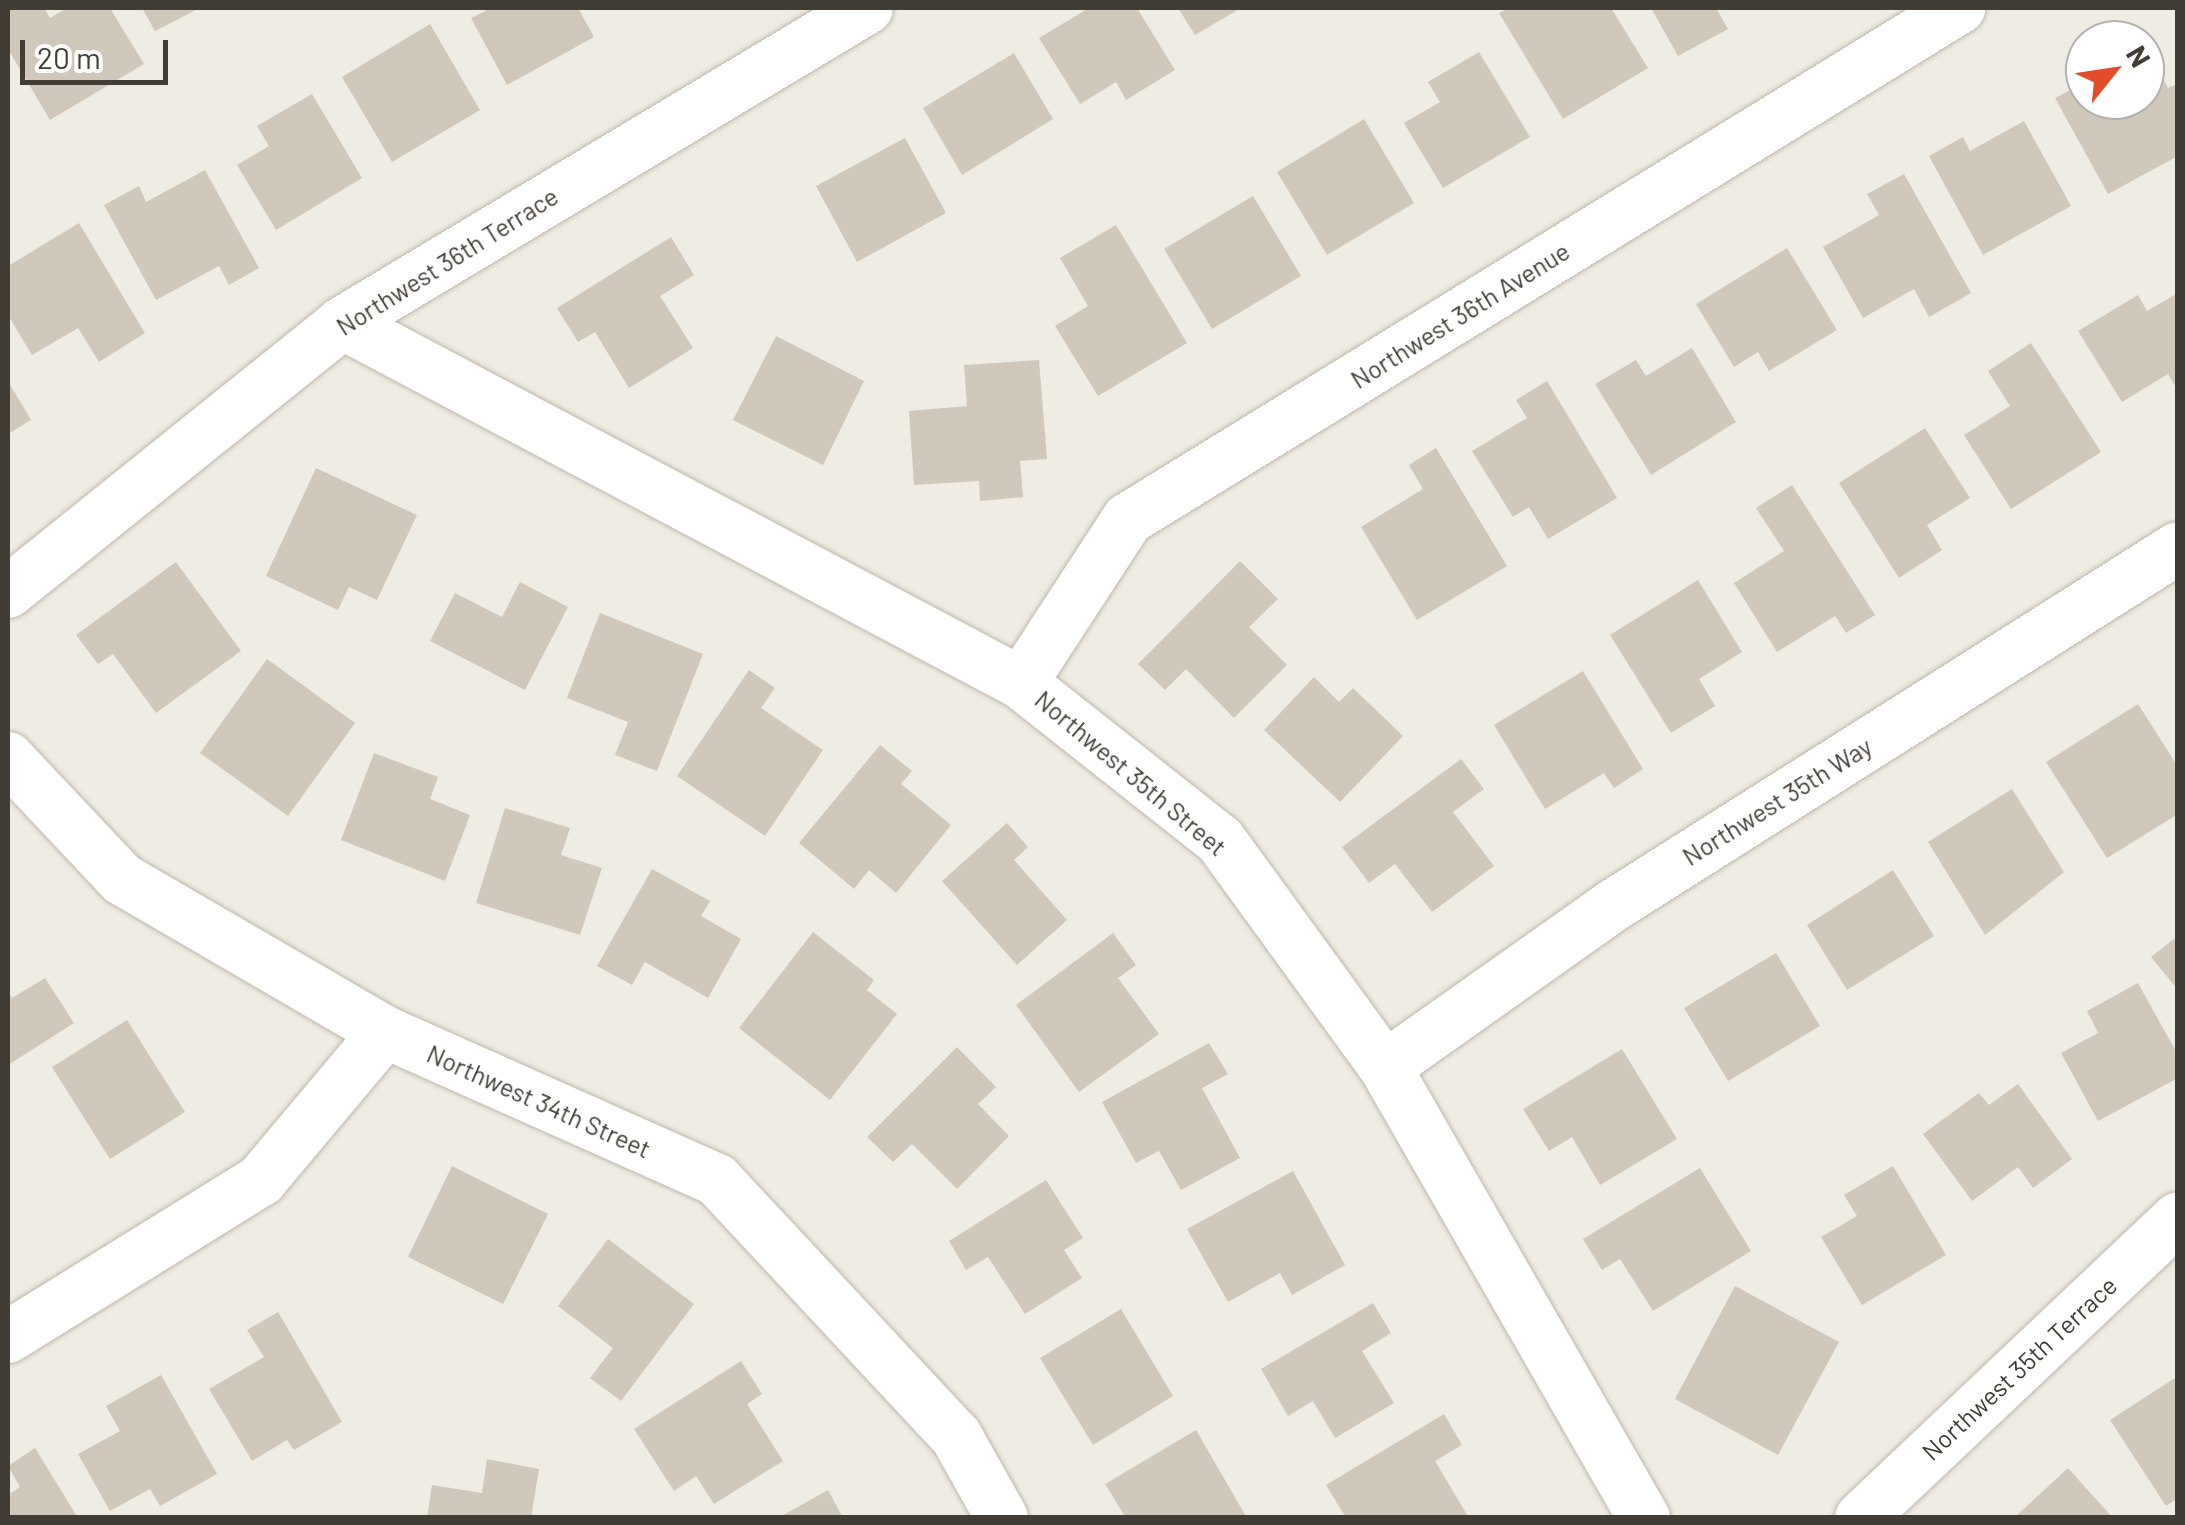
<!DOCTYPE html>
<style>
body{margin:0}
#map{position:relative;width:2185px;height:1525px;overflow:hidden;background:#efece3;font-family:Barlow,sans-serif}
div>[style]{position:absolute}
[style*='--x']{left:calc(var(--x)*1px);top:calc(var(--y)*1px);width:calc(var(--w)*1px);rotate:calc(var(--a)*1deg)}
.building>*{inset:0;background:#d0c8ba}
.roads{filter:drop-shadow(0 0 2px #bdb7aa) drop-shadow(0 0 2px #bdb7aa)}
.minor>*{height:52px;margin:-26px;padding:0 26px;transform-origin:26px;border-radius:26px;background:#fff}
span{translate:-50% -50%;white-space:nowrap;text-align:center;line-height:1.15;-webkit-text-stroke:10px #fff;paint-order:stroke}
.street-label{font-size:25px;color:#413c34}
.frame{position:absolute;inset:0;border:10px solid #413c34;pointer-events:none}
.north{position:absolute;left:2065px;top:20px;width:100px;height:100px;box-sizing:border-box;background:#fff;border:2px solid #b3b1ae;border-radius:50%;rotate:60deg;font-size:28px;font-weight:700;line-height:40px;text-align:center;color:#413c34}
.north::after{content:'';display:block;margin:auto;width:35px;height:45px;background:#e24c28;clip-path:polygon(50% 0,100% 100%,50% 72%,0 100%)}
.scale{position:absolute;left:20px;top:40px;width:148px;height:45px;box-sizing:border-box;border:5px solid #413c34;border-top:0;padding-left:12px;font-size:30px;line-height:35px;white-space:nowrap;color:#413c34;-webkit-text-stroke:8px #fff;paint-order:stroke}
</style>
<div id="map">
<div class="building">
<div style="clip-path:polygon(8px 8px,44px 8px,50px 18px,67px 8px,110px 8px,144px 64px,50px 120px,8px 49px)"></div>
<div style="clip-path:polygon(142px 8px,200px 8px,155px 31px)"></div>
<div style="clip-path:polygon(491px 8px,578px 8px,594px 37px,507px 85px,471px 18px)"></div>
<div style="clip-path:polygon(1089px 8px,1137px 8px,1175px 70px,1126px 100px,1116px 82px,1080px 104px,1039px 38px)"></div>
<div style="clip-path:polygon(1178px 8px,1241px 8px,1195px 35px)"></div>
<div style="clip-path:polygon(1509px 8px,1611px 8px,1648px 68px,1563px 119px,1499px 13px)"></div>
<div style="clip-path:polygon(1651px 8px,1716px 8px,1728px 29px,1678px 56px)"></div>
<div style="clip-path:polygon(430px 24px,480px 110px,392px 162px,342px 77px)"></div>
<div style="clip-path:polygon(2145px 47px,2168px 88px,2178px 84px,2178px 156px,2108px 194px,2055px 98px,2085px 82px,2085px 100px,2145px 100px)"></div>
<div style="clip-path:polygon(1479px 52px,1530px 137px,1443px 188px,1404px 123px,1440px 102px,1428px 82px)"></div>
<div style="clip-path:polygon(1014px 53px,1053px 119px,962px 175px,923px 108px)"></div>
<div style="clip-path:polygon(312px 94px,362px 178px,276px 230px,237px 165px,269px 146px,257px 126px)"></div>
<div style="clip-path:polygon(1364px 119px,1414px 203px,1327px 255px,1277px 172px)"></div>
<div style="clip-path:polygon(2024px 121px,2071px 206px,1983px 255px,1929px 156px,1963px 137px,1970px 151px)"></div>
<div style="clip-path:polygon(905px 138px,946px 213px,857px 262px,816px 186px)"></div>
<div style="clip-path:polygon(205px 170px,259px 268px,229px 285px,219px 266px,156px 300px,104px 205px,139px 186px,146px 202px)"></div>
<div style="clip-path:polygon(1904px 174px,1971px 293px,1929px 317px,1914px 289px,1863px 318px,1823px 247px,1879px 215px,1867px 194px)"></div>
<div style="clip-path:polygon(1253px 196px,1301px 276px,1212px 329px,1164px 249px)"></div>
<div style="clip-path:polygon(79px 223px,145px 333px,99px 362px,78px 328px,32px 355px,8px 315px,8px 266px)"></div>
<div style="clip-path:polygon(1116px 225px,1187px 343px,1098px 396px,1055px 326px,1088px 306px,1060px 258px)"></div>
<div style="clip-path:polygon(671px 237px,694px 275px,660px 296px,693px 348px,629px 388px,595px 332px,578px 342px,557px 308px)"></div>
<div style="clip-path:polygon(1787px 248px,1837px 330px,1769px 371px,1758px 352px,1734px 367px,1696px 304px)"></div>
<div style="clip-path:polygon(2178px 293px,2178px 391px,2168px 374px,2122px 402px,2078px 331px,2138px 295px,2147px 311px)"></div>
<div style="clip-path:polygon(776px 336px,864px 381px,823px 465px,733px 420px)"></div>
<div style="clip-path:polygon(2031px 343px,2101px 452px,2011px 509px,1964px 435px,2010px 406px,1988px 371px)"></div>
<div style="clip-path:polygon(1692px 348px,1736px 422px,1651px 475px,1595px 384px,1636px 360px,1646px 376px)"></div>
<div style="clip-path:polygon(1039px 360px,1047px 459px,1020px 461px,1023px 497px,980px 501px,979px 481px,914px 485px,909px 411px,967px 406px,964px 365px)"></div>
<div style="clip-path:polygon(8px 381px,31px 420px,8px 434px)"></div>
<div style="clip-path:polygon(1547px 381px,1617px 498px,1548px 539px,1529px 507px,1513px 517px,1472px 451px,1527px 418px,1516px 400px)"></div>
<div style="clip-path:polygon(1925px 428px,1970px 498px,1927px 525px,1942px 550px,1899px 578px,1839px 483px)"></div>
<div style="clip-path:polygon(1436px 448px,1507px 566px,1417px 620px,1361px 527px,1423px 489px,1409px 465px)"></div>
<div style="clip-path:polygon(316px 468px,417px 515px,377px 600px,349px 587px,338px 610px,266px 576px)"></div>
<div style="clip-path:polygon(1792px 485px,1875px 615px,1846px 633px,1835px 616px,1777px 652px,1734px 583px,1784px 551px,1756px 508px)"></div>
<div style="clip-path:polygon(1240px 561px,1278px 599px,1249px 627px,1287px 665px,1234px 718px,1186px 669px,1165px 690px,1138px 664px)"></div>
<div style="clip-path:polygon(176px 562px,241px 651px,156px 713px,113px 654px,98px 664px,76px 635px)"></div>
<div style="clip-path:polygon(1698px 580px,1742px 652px,1699px 679px,1715px 706px,1671px 733px,1610px 635px)"></div>
<div style="clip-path:polygon(520px 582px,568px 607px,525px 690px,430px 641px,455px 593px,502px 617px)"></div>
<div style="clip-path:polygon(600px 613px,703px 654px,657px 771px,615px 755px,628px 722px,567px 698px)"></div>
<div style="clip-path:polygon(267px 659px,355px 723px,288px 816px,200px 753px)"></div>
<div style="clip-path:polygon(749px 670px,775px 688px,761px 708px,823px 750px,765px 836px,677px 776px)"></div>
<div style="clip-path:polygon(1583px 671px,1643px 769px,1614px 788px,1604px 773px,1545px 809px,1494px 725px)"></div>
<div style="clip-path:polygon(1314px 677px,1339px 702px,1353px 688px,1403px 736px,1340px 802px,1264px 730px)"></div>
<div style="clip-path:polygon(2138px 704px,2178px 767px,2178px 814px,2107px 858px,2046px 762px)"></div>
<div style="clip-path:polygon(880px 745px,912px 771px,901px 784px,951px 825px,896px 893px,869px 870px,854px 889px,799px 843px)"></div>
<div style="clip-path:polygon(374px 753px,438px 777px,430px 799px,470px 815px,445px 881px,341px 840px)"></div>
<div style="clip-path:polygon(1461px 759px,1484px 789px,1453px 812px,1494px 866px,1432px 912px,1395px 864px,1369px 883px,1342px 847px)"></div>
<div style="clip-path:polygon(2012px 789px,2064px 872px,1985px 935px,1928px 842px)"></div>
<div style="clip-path:polygon(505px 808px,570px 828px,561px 855px,602px 868px,580px 935px,476px 903px)"></div>
<div style="clip-path:polygon(1007px 823px,1028px 847px,1014px 860px,1067px 920px,1017px 965px,942px 881px)"></div>
<div style="clip-path:polygon(652px 869px,710px 901px,701px 916px,741px 939px,708px 998px,645px 962px,632px 985px,597px 966px)"></div>
<div style="clip-path:polygon(1893px 870px,1934px 936px,1847px 990px,1807px 925px)"></div>
<div style="clip-path:polygon(813px 932px,874px 980px,867px 990px,897px 1014px,830px 1100px,739px 1028px)"></div>
<div style="clip-path:polygon(1113px 933px,1136px 965px,1118px 978px,1159px 1034px,1079px 1092px,1016px 1005px)"></div>
<div style="clip-path:polygon(2178px 936px,2178px 990px,2151px 957px)"></div>
<div style="clip-path:polygon(1776px 953px,1820px 1026px,1728px 1081px,1684px 1008px)"></div>
<div style="clip-path:polygon(45px 978px,74px 1023px,8px 1065px,8px 991px,12px 998px)"></div>
<div style="clip-path:polygon(2138px 983px,2178px 1055px,2178px 1078px,2098px 1121px,2061px 1053px,2098px 1033px,2087px 1011px)"></div>
<div style="clip-path:polygon(127px 1020px,185px 1112px,110px 1159px,52px 1067px)"></div>
<div style="clip-path:polygon(1209px 1043px,1228px 1074px,1202px 1088px,1240px 1158px,1181px 1190px,1159px 1151px,1136px 1163px,1102px 1102px)"></div>
<div style="clip-path:polygon(957px 1047px,996px 1087px,978px 1104px,1009px 1136px,957px 1189px,912px 1144px,893px 1162px,867px 1137px)"></div>
<div style="clip-path:polygon(1622px 1049px,1677px 1139px,1600px 1185px,1572px 1137px,1549px 1151px,1523px 1109px)"></div>
<div style="clip-path:polygon(2018px 1084px,2072px 1159px,2033px 1188px,2018px 1167px,1972px 1201px,1923px 1134px,1979px 1093px,1989px 1105px)"></div>
<div style="clip-path:polygon(452px 1166px,548px 1214px,503px 1304px,408px 1257px)"></div>
<div style="clip-path:polygon(1893px 1166px,1946px 1255px,1862px 1305px,1821px 1237px,1857px 1216px,1844px 1195px)"></div>
<div style="clip-path:polygon(1700px 1168px,1751px 1251px,1653px 1311px,1620px 1259px,1602px 1270px,1583px 1239px)"></div>
<div style="clip-path:polygon(1293px 1171px,1345px 1265px,1292px 1295px,1280px 1273px,1228px 1302px,1187px 1229px)"></div>
<div style="clip-path:polygon(1046px 1180px,1083px 1238px,1064px 1250px,1082px 1278px,1025px 1314px,988px 1257px,966px 1270px,949px 1241px)"></div>
<div style="clip-path:polygon(608px 1239px,694px 1304px,621px 1401px,590px 1378px,613px 1348px,558px 1306px)"></div>
<div style="clip-path:polygon(1735px 1286px,1839px 1342px,1778px 1455px,1675px 1399px)"></div>
<div style="clip-path:polygon(1373px 1303px,1391px 1333px,1362px 1351px,1394px 1403px,1335px 1438px,1313px 1401px,1288px 1416px,1261px 1369px)"></div>
<div style="clip-path:polygon(1121px 1309px,1173px 1396px,1093px 1445px,1040px 1358px)"></div>
<div style="clip-path:polygon(278px 1312px,342px 1422px,294px 1450px,287px 1440px,252px 1461px,209px 1389px,264px 1357px,247px 1330px)"></div>
<div style="clip-path:polygon(741px 1361px,762px 1394px,747px 1404px,783px 1461px,714px 1504px,696px 1476px,674px 1491px,634px 1429px)"></div>
<div style="clip-path:polygon(161px 1375px,217px 1474px,160px 1506px,150px 1489px,110px 1511px,78px 1454px,120px 1431px,106px 1406px)"></div>
<div style="clip-path:polygon(2178px 1376px,2178px 1498px,2166px 1506px,2110px 1420px)"></div>
<div style="clip-path:polygon(1444px 1414px,1462px 1445px,1435px 1461px,1469px 1518px,1346px 1518px,1326px 1485px)"></div>
<div style="clip-path:polygon(1196px 1430px,1247px 1518px,1126px 1518px,1105px 1484px)"></div>
<div style="clip-path:polygon(35px 1448px,78px 1518px,8px 1518px,8px 1495px,20px 1487px,8px 1466px)"></div>
<div style="clip-path:polygon(487px 1459px,539px 1469px,531px 1518px,427px 1518px,432px 1485px,482px 1493px)"></div>
<div style="clip-path:polygon(2068px 1468px,2113px 1518px,2014px 1518px)"></div>
<div style="clip-path:polygon(828px 1490px,843px 1518px,778px 1518px)"></div>
</div>
<div class="roads">
<div class="minor">
<div style="--x:342;--y:323;--w:769;--a:27.93"></div>
<div style="--x:1021;--y:683;--w:253;--a:38.3"></div>
<div style="--x:1220;--y:840;--w:281;--a:54"></div>
<div style="--x:1385;--y:1067;--w:520;--a:60.13"></div>
<div style="--x:8;--y:592;--w:429;--a:-38.8"></div>
<div style="--x:342;--y:323;--w:612;--a:-30.96"></div>
<div style="--x:1021;--y:683;--w:196;--a:-56.9"></div>
<div style="--x:1128;--y:519;--w:976;--a:-31.59"></div>
<div style="--x:8;--y:758;--w:166;--a:46.7"></div>
<div style="--x:122;--y:879;--w:304;--a:30.2"></div>
<div style="--x:385;--y:1032;--w:363;--a:24"></div>
<div style="--x:717;--y:1180;--w:350;--a:47"></div>
<div style="--x:956;--y:1436;--w:94;--a:60.7"></div>
<div style="--x:1385;--y:1067;--w:281;--a:-35.3"></div>
<div style="--x:1614;--y:905;--w:667;--a:-32.33"></div>
<div style="--x:8;--y:1337;--w:298;--a:-31.8"></div>
<div style="--x:261;--y:1180;--w:193;--a:-50"></div>
<div style="--x:1861;--y:1518;--w:436;--a:-43.4"></div>
</div>
</div>
<div class="street-label">
<span style="left:447px;top:261px;rotate:-32deg">Northwest 36th Terrace</span>
<span style="left:1460px;top:315px;rotate:-32deg">Northwest 36th Avenue</span>
<span style="left:1131px;top:773px;rotate:40deg">Northwest 35th Street</span>
<span style="left:1777px;top:801px;rotate:-32deg">Northwest 35th Way</span>
<span style="left:539px;top:1101px;rotate:24deg">Northwest 34th Street</span>
<span style="left:2019px;top:1368px;rotate:-43deg">Northwest 35th Terrace</span>
</div>
<div class="frame"></div>
<div class="north">N</div>
<div class="scale">20 m</div>
</div>
